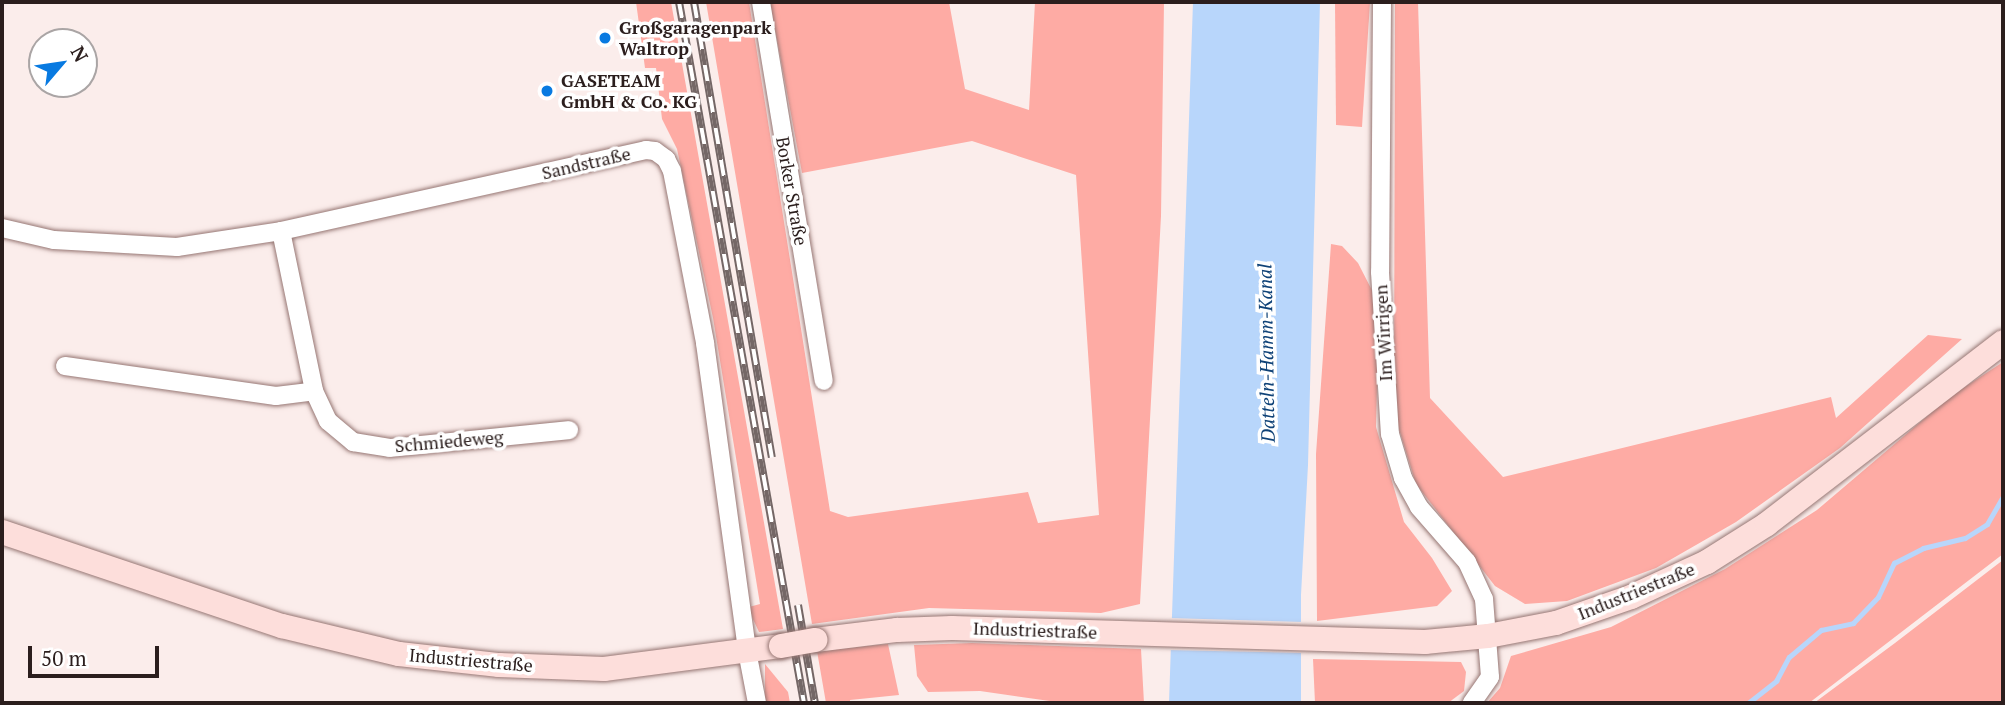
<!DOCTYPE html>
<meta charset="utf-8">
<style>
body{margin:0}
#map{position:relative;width:2005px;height:705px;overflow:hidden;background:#fbedeb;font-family:"PT Serif",serif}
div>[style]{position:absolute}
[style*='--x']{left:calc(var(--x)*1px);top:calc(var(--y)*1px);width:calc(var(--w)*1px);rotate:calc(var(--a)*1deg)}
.green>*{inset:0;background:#feaba4}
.water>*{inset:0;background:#b8d6fb}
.pier>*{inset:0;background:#fbedeb}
.stream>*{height:5px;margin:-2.5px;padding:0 2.5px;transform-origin:2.5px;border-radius:2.5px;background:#b8d6fb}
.roads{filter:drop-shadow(0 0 2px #967673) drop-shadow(0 0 2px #967673)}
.street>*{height:18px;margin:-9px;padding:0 9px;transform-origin:9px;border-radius:9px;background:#fff}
.secondary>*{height:24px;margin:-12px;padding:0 12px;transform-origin:12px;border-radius:12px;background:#fddedb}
.rail>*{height:8px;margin-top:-4px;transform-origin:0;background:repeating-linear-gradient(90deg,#fff 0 16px,#746766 0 32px);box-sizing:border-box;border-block:2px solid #746766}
.bridges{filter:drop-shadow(0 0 2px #967673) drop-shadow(0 0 2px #967673)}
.secondary-bridge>*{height:24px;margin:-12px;padding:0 12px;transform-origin:12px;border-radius:12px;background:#fddedb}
.dots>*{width:19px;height:19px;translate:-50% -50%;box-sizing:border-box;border:4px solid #fff;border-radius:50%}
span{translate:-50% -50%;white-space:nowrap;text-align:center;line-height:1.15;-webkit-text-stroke:7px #fff;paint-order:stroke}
.poi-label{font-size:18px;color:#2b1e1d;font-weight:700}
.left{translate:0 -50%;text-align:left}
.street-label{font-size:18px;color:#2b1e1d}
.water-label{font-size:19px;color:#0f4277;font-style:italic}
.frame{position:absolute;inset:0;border:4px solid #2b1e1d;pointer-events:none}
.north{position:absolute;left:28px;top:28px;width:70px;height:70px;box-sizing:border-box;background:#fff;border:2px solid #aaa5a5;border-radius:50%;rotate:61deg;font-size:19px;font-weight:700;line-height:28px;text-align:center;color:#2b1e1d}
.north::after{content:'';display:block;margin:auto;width:24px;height:32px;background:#087ae1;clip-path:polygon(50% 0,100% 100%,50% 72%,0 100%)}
.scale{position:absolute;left:28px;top:646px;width:131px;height:32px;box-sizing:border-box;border:4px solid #2b1e1d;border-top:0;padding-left:9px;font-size:21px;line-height:24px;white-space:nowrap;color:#2b1e1d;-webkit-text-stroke:5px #fff;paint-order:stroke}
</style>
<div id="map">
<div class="green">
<div style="clip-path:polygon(636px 2px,671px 2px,783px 629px,759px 632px,752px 617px,749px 607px,760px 604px,713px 318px,677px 149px,662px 119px,656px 68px,645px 68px)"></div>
<div style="clip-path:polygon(706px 2px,749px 2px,830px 511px,848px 517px,1028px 492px,1038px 523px,1099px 515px,1076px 175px,972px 141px,802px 173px,770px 2px,949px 2px,965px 89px,1029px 110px,1035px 2px,1164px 2px,1161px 216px,1140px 604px,1101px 613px,929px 608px,812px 624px)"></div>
<div style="clip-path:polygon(1335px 2px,1370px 2px,1362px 127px,1336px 125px)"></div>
<div style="clip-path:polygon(1395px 2px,1418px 2px,1430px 398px,1503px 477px,1831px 397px,1836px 418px,1928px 335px,1962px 339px,1840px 448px,1736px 522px,1656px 568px,1567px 601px,1525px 604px,1495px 586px,1416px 484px,1394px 413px)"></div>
<div style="clip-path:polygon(1331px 244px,1342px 246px,1358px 263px,1379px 304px,1376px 427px,1404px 522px,1432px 558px,1452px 591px,1437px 606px,1317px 621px,1316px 454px)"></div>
<div style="clip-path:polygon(2003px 362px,2003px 554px,1809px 703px,1487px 703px,1500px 688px,1511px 656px,1611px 627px,1725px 569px,1817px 510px,1951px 396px)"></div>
<div style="clip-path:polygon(2003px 560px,2003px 703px,1814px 703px,1895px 643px)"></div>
<div style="clip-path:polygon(972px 643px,1141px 649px,1144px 703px,1064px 703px,980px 691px,928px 692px,917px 676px,914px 645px)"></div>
<div style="clip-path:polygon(888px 644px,899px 695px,850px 700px,850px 703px,826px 703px,817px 651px)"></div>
<div style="clip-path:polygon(1313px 659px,1461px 662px,1466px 672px,1464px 691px,1448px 703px,1315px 703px)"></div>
<div style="clip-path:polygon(765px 664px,788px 692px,790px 703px,765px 703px)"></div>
</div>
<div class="water">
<div style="clip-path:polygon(1193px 2px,1320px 2px,1308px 465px,1301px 595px,1301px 703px,1169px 703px)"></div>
</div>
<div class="pier">
<div style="clip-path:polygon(1169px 618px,1304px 622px,1304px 653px,1167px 650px)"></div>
</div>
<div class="stream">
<div style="--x:1748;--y:703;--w:36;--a:-38"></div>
<div style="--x:1776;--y:681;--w:27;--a:-62"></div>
<div style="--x:1789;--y:657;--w:42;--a:-40.2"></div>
<div style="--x:1821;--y:630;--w:33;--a:-12"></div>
<div style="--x:1853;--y:623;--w:36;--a:-46"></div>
<div style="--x:1878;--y:597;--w:38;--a:-65"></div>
<div style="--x:1894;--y:563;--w:33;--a:-27"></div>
<div style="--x:1923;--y:548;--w:43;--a:-13.4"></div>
<div style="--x:1965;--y:538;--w:26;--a:-32"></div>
<div style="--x:1987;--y:524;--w:32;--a:-60"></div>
</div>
<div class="roads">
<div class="street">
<div style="--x:761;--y:2;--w:384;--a:80.6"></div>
<div style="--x:1382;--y:2;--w:270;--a:90.4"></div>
<div style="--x:1380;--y:272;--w:162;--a:86.5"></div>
<div style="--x:1390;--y:434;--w:46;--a:73.5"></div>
<div style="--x:1403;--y:478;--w:33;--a:61"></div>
<div style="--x:1419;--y:507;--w:73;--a:48.9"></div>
<div style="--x:1467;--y:562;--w:41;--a:65.3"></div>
<div style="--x:1484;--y:599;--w:78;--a:85.6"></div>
<div style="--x:1490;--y:677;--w:32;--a:125"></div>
<div style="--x:2;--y:228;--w:53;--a:13"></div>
<div style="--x:54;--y:240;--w:123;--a:3.3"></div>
<div style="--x:177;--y:247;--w:105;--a:-8.7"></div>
<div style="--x:281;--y:231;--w:374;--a:-12.5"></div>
<div style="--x:646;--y:150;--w:9;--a:6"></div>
<div style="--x:655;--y:151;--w:14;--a:36"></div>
<div style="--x:666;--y:159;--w:13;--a:63"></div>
<div style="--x:672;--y:171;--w:175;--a:79.1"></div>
<div style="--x:705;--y:343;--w:311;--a:82.2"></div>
<div style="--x:747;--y:651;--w:53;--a:79.1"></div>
<div style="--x:281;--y:231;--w:163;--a:78.3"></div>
<div style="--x:314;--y:391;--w:33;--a:65"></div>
<div style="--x:328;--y:421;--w:33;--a:40"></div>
<div style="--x:353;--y:442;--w:37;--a:9"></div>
<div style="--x:390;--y:448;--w:180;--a:-5.7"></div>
<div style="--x:65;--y:366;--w:213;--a:8.1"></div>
<div style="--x:276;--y:396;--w:38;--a:-7"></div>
</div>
<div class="secondary">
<div style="--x:2;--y:532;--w:295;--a:18.6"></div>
<div style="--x:282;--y:626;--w:120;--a:13.5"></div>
<div style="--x:399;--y:654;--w:101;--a:6.3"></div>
<div style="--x:499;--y:665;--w:105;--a:2.2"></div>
<div style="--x:604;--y:669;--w:178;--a:-7.4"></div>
<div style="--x:815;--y:640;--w:83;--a:-7"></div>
<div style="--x:897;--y:630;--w:55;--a:-2.1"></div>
<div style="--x:952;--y:628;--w:473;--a:1.7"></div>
<div style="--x:1425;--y:642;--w:63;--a:-5.4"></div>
<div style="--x:1488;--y:636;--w:69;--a:-10.8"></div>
<div style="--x:1556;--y:623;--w:79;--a:-19.1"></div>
<div style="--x:1631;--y:597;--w:84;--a:-24.7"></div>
<div style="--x:1707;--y:562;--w:71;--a:-32.3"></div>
<div style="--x:1767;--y:524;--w:298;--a:-37.6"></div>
</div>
</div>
<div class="rail">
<div style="--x:679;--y:2;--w:712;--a:79.89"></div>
<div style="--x:694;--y:2;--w:462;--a:80.3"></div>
<div style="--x:798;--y:605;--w:99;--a:80.2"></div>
</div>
<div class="bridges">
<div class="secondary-bridge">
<div style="--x:781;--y:646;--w:35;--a:-10"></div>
</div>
</div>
<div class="dots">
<div style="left:605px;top:38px;background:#087ae1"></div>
<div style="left:547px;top:91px;background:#087ae1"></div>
</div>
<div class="poi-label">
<span class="left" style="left:619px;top:38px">Großgaragenpark<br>Waltrop</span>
<span class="left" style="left:561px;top:91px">GASETEAM<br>GmbH &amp; Co. KG</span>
</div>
<div class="street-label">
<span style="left:586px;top:163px;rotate:-13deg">Sandstraße</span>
<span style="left:792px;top:191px;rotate:80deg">Borker Straße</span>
<span style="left:1383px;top:333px;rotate:-93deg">Im Wirrigen</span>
<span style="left:449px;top:441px;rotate:-5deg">Schmiedeweg</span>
<span style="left:1636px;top:591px;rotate:-22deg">Industriestraße</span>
<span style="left:1035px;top:630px;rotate:2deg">Industriestraße</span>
<span style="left:471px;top:660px;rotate:5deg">Industriestraße</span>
</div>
<div class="water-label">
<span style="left:1266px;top:353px;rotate:-91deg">Datteln-Hamm-Kanal</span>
</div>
<div class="frame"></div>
<div class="north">N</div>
<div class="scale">50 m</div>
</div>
